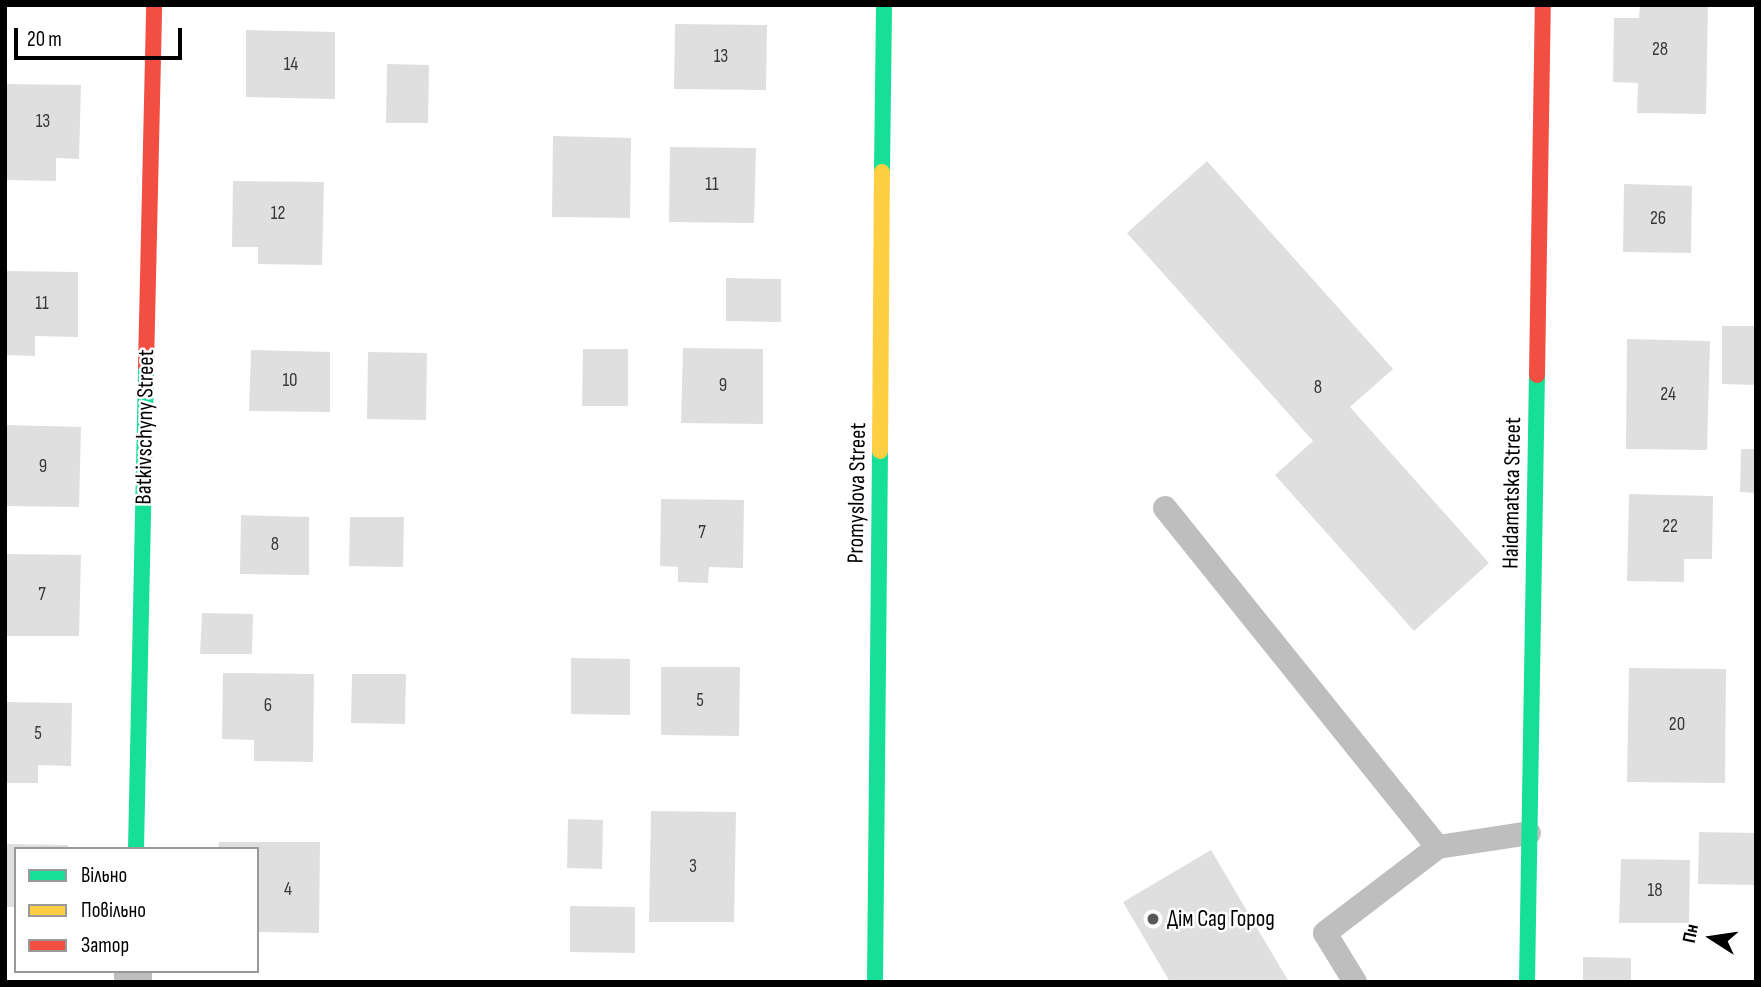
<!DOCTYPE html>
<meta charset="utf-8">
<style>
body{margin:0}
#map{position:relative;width:1761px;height:987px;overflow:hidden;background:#fff;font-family:"Sofia Sans Condensed",sans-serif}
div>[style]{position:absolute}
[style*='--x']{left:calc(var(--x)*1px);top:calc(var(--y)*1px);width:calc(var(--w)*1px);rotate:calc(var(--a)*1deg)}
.building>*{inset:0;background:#dfdfdf}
.lane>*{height:24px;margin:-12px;padding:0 12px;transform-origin:12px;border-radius:12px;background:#bebebe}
.street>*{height:38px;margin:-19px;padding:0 19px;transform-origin:19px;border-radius:19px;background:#bebebe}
.fast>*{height:16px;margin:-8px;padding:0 8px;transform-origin:8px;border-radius:8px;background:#16e098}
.slow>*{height:16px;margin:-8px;padding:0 8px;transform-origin:8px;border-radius:8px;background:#ffcf43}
.jam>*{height:16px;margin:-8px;padding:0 8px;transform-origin:8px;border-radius:8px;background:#f24e42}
.dots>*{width:19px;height:19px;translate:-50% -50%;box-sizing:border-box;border:4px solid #fff;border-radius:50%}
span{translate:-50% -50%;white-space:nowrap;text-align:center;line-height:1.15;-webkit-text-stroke:5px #fff;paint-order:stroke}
.number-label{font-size:19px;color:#383838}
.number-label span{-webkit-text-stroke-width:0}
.street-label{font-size:23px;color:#000}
.poi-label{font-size:23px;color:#000}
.left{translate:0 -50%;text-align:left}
.frame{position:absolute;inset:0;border:7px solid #000;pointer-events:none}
.legend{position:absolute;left:14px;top:847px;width:245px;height:126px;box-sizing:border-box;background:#fff;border:2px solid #999;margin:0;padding:9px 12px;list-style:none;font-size:21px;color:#000}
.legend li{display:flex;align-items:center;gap:14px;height:35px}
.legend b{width:35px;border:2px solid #999}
.north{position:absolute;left:1677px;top:903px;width:70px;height:70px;-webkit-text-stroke:5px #fff;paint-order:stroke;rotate:282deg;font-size:19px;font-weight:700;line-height:28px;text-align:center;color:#000}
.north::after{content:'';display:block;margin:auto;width:24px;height:32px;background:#000;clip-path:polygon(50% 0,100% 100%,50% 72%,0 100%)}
.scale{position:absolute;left:14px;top:28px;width:168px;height:32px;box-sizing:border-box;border:4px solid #000;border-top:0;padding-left:9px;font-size:21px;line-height:24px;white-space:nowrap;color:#000;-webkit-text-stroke:5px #fff;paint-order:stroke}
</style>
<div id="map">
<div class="building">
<div style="clip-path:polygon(1640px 5px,1708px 5px,1706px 114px,1637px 113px,1638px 83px,1613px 82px,1614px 18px,1639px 18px)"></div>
<div style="clip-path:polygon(675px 24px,767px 25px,766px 90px,674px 89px)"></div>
<div style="clip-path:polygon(246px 30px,335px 32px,335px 99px,246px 97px)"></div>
<div style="clip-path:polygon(387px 64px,429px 65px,428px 123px,386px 123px)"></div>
<div style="clip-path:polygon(5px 84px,81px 85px,79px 159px,56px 158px,56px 181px,5px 180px)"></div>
<div style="clip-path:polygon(553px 136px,631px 138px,630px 218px,552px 217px)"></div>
<div style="clip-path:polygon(670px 147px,756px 148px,754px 223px,669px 222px)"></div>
<div style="clip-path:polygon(1207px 161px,1393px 369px,1350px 407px,1489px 563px,1414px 631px,1275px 475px,1313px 441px,1127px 233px)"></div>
<div style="clip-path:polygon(233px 181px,324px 182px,322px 265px,258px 264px,258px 247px,232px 247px)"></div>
<div style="clip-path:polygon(1624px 184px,1692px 186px,1691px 253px,1623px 252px)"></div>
<div style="clip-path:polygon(5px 271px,78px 272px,78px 337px,35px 336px,35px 356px,5px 355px)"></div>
<div style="clip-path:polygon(726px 278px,781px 279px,781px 322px,726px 321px)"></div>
<div style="clip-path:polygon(1722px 326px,1756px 326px,1756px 385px,1722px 384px)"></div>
<div style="clip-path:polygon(1627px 339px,1710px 341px,1707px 450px,1626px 449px)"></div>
<div style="clip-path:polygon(683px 348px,763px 349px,763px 424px,681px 423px)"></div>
<div style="clip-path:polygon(583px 349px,628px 349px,628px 406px,582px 406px)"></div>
<div style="clip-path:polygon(251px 350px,330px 352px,330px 412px,249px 411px)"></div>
<div style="clip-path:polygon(368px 352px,427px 353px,426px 420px,367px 419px)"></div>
<div style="clip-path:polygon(5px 425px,81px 427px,79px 507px,5px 506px)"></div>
<div style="clip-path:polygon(1741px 449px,1756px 449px,1756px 493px,1740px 492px)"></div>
<div style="clip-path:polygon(1629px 494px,1713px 496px,1712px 559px,1684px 559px,1684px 582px,1627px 581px)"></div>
<div style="clip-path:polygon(661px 499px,744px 500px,743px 568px,709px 567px,708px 583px,678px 582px,678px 567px,660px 566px)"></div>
<div style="clip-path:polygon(241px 515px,309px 517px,309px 575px,240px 574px)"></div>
<div style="clip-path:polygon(350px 517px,404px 517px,403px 567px,349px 566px)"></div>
<div style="clip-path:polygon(5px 554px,81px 555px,79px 636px,5px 636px)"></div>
<div style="clip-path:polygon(202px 613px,253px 614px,252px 654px,200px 654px)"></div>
<div style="clip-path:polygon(571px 658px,630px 659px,630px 715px,571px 714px)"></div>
<div style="clip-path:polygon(661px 667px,740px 667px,739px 736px,661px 735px)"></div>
<div style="clip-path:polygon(1629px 668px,1726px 669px,1725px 783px,1627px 782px)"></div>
<div style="clip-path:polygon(223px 673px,314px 674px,313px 762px,254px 761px,254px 740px,222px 739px)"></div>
<div style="clip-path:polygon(352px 674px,406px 674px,405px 724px,351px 723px)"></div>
<div style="clip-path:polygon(5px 702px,72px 703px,71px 766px,38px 765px,38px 783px,5px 783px)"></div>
<div style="clip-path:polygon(651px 811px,736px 812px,734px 922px,649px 922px)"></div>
<div style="clip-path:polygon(568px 819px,603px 820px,602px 869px,567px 868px)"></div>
<div style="clip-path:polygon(1699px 832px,1756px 833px,1756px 885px,1698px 884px)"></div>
<div style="clip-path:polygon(219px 842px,320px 842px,319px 933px,257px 932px,257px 849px,218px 849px)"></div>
<div style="clip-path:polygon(5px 844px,68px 845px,68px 849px,16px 849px,16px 907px,5px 907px)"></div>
<div style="clip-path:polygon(1211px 850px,1289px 982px,1170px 982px,1123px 902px)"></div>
<div style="clip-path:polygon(1621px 859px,1690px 860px,1689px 923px,1619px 923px)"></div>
<div style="clip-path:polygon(570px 906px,635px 907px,635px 953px,570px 952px)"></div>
<div style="clip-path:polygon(1583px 957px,1631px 958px,1631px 982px,1583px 982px)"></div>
</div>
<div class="lane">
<div style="--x:1165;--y:508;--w:435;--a:51.2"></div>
<div style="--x:1355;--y:982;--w:57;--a:-121.5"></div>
<div style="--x:1325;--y:933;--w:142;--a:-37.3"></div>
<div style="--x:1438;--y:847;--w:92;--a:-8.7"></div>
</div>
<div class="street">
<div style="--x:133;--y:982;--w:11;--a:-90"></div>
</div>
<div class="fast">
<div style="--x:882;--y:172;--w:167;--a:-89.3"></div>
<div style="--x:136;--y:849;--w:483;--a:-88.8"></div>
<div style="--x:875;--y:982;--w:531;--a:-89.46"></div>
<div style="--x:1527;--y:982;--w:607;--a:-89.06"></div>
</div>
<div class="slow">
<div style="--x:880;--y:451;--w:279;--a:-89.6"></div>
</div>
<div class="jam">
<div style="--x:146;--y:366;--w:361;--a:-88.7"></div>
<div style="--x:1537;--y:375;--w:370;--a:-89.1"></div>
</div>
<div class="dots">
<div style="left:1153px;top:919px;background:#595959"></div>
</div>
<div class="number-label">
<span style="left:1660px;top:50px">28</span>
<span style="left:721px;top:57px">13</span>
<span style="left:291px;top:65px">14</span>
<span style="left:43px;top:122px">13</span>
<span style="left:712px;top:185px">11</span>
<span style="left:278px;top:214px">12</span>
<span style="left:1658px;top:219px">26</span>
<span style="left:42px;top:304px">11</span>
<span style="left:290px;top:381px">10</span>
<span style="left:723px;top:386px">9</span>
<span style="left:1318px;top:388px">8</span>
<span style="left:1668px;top:395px">24</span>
<span style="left:43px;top:467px">9</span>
<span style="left:1670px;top:527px">22</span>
<span style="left:702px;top:533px">7</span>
<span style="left:275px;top:545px">8</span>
<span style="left:42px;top:595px">7</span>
<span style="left:700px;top:701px">5</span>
<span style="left:268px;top:706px">6</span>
<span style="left:1677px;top:725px">20</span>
<span style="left:38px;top:734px">5</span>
<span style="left:693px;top:867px">3</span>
<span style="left:288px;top:890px">4</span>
<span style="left:1655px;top:891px">18</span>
</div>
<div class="street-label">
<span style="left:145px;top:427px;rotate:-89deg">Batkivschyny Street</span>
<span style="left:857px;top:493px;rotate:-89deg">Promyslova Street</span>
<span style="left:1512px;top:493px;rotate:-89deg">Haidamatska Street</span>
</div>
<div class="poi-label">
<span class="left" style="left:1167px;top:919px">Дім Сад Город</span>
</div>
<div class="frame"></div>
<ul class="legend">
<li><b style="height:9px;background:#16e098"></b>Вільно</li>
<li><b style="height:9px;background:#ffcf43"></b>Повільно</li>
<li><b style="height:9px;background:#f24e42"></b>Затор</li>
</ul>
<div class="north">Пн</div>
<div class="scale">20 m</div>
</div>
